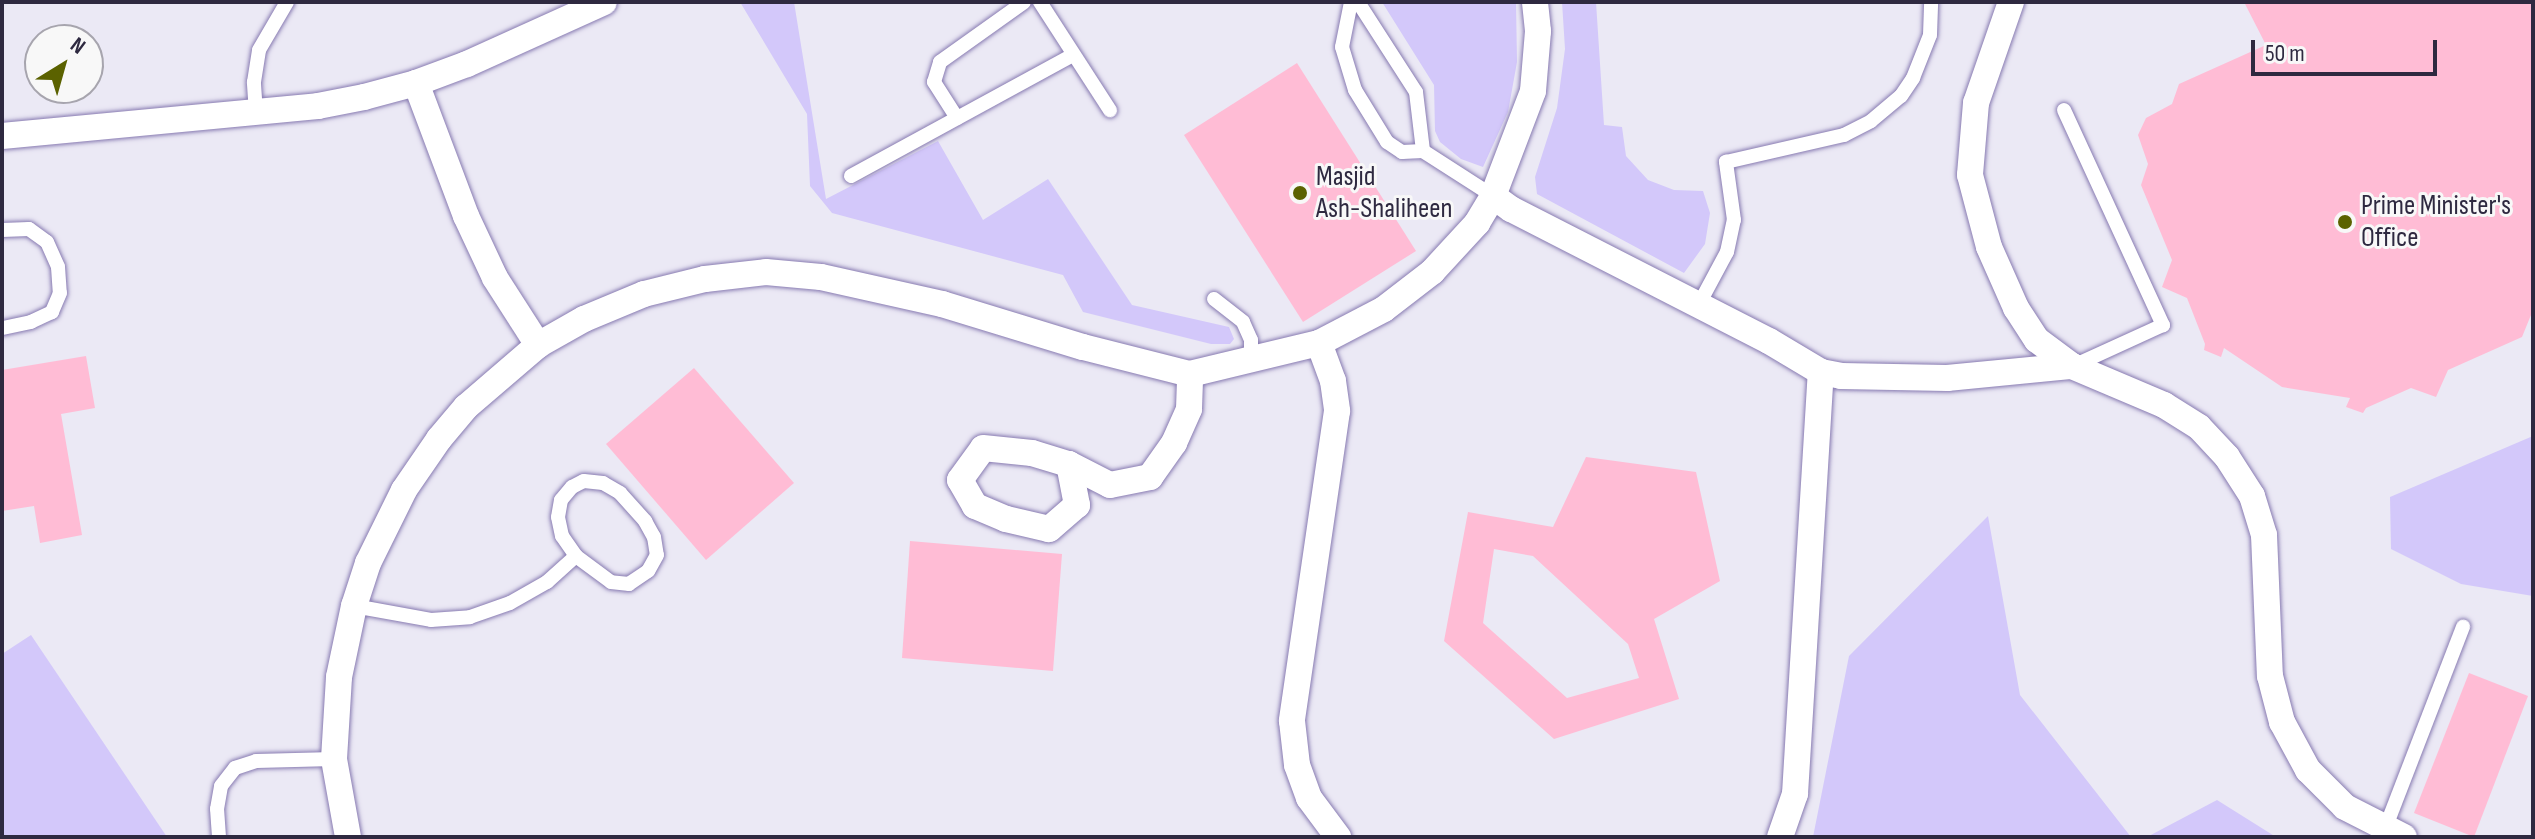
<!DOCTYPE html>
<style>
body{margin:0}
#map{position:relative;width:2535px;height:839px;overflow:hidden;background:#ebe9f5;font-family:"Sofia Sans Condensed",sans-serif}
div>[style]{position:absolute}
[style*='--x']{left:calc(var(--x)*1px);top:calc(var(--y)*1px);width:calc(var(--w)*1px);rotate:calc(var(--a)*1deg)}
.green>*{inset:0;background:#d3c8fa}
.building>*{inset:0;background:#ffbcd5}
.roads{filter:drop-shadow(0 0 2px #877ab1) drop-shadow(0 0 2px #877ab1)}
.lane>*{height:14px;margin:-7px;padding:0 7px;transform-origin:7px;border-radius:7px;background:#fff}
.street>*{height:26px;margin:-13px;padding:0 13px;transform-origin:13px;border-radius:13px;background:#fff}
.dots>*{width:22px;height:22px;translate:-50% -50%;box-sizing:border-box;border:4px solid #f8f8f8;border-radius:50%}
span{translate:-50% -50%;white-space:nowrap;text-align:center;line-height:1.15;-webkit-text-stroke:6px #f8f8f8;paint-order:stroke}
.poi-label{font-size:28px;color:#2e2940}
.left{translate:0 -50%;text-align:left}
.frame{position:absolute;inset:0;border:4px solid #2e2940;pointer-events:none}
.north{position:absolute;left:24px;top:24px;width:80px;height:80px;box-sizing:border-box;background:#f8f8f8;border:2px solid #a7a5ae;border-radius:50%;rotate:37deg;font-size:22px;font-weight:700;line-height:32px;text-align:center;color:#2e2940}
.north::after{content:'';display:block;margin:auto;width:28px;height:36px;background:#5b6200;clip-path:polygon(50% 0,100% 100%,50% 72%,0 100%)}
.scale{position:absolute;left:2251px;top:40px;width:186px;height:36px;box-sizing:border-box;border:4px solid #2e2940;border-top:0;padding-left:10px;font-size:24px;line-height:28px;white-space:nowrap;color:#2e2940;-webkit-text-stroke:6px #f8f8f8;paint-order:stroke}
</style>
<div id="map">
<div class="green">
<div style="clip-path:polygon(740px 2px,794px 2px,826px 199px,938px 141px,983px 220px,1048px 179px,1132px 305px,1229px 327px,1234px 339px,1230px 344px,1211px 344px,1083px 312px,1063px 275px,832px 213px,810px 186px,807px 114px)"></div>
<div style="clip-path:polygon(1382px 2px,1516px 2px,1517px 62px,1508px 112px,1483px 167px,1461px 159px,1440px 142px,1435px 131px,1434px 85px)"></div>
<div style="clip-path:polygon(1562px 2px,1596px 2px,1604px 125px,1622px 127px,1626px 156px,1648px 180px,1674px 190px,1703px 191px,1710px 213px,1705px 244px,1684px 273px,1537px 194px,1535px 177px,1557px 108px,1565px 49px)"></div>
<div style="clip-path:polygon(2533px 436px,2533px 596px,2461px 584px,2391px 549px,2390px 497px)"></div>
<div style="clip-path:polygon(1988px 516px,2020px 695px,2131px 837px,1813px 837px,1849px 656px)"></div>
<div style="clip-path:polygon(31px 635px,167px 837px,2px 837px,2px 654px)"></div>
<div style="clip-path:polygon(2217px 800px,2276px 837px,2147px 837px)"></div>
</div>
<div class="building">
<div style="clip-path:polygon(2244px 2px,2533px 2px,2533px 310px,2522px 337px,2448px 370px,2436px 397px,2411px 388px,2366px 408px,2363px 413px,2346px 407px,2350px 398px,2282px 387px,2224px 348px,2221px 357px,2204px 350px,2205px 344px,2187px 298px,2162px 287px,2172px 260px,2141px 185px,2148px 164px,2138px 135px,2146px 118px,2172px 104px,2179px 84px,2266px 45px)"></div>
<div style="clip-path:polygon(1297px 63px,1416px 251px,1303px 322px,1184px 135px)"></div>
<div style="clip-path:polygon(86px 356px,95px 408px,61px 414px,82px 535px,40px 543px,34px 506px,2px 511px,2px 370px)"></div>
<div style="clip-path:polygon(694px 368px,794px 483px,706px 560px,606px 444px)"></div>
<div style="clip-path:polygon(evenodd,1586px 457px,1696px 472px,1720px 581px,1654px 619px,1679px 699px,1554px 739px,1444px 641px,1468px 512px,1553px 527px,1586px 457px,1494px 549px,1533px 556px,1628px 644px,1639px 678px,1567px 698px,1483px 623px,1494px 549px)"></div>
<div style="clip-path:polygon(910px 541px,1062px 554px,1053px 671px,902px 658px)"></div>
<div style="clip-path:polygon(2469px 673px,2528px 696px,2474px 837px,2414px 813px)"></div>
</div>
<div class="roads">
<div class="lane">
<div style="--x:1040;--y:2;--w:129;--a:57.1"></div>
<div style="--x:1351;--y:2;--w:46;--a:101.3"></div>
<div style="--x:1342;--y:47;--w:45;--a:73.2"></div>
<div style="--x:1355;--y:90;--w:61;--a:58.4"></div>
<div style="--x:1387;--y:142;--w:18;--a:34"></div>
<div style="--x:1402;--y:152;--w:21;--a:-3"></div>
<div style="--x:1358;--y:2;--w:107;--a:57.2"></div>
<div style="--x:1416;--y:92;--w:59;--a:83.2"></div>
<div style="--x:1423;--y:151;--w:83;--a:32.7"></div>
<div style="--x:2064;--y:110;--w:237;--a:65.3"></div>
<div style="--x:2163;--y:325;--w:99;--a:155.5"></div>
<div style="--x:256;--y:113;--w:31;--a:-94"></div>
<div style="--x:254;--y:82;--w:32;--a:-81"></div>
<div style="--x:259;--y:50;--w:56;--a:-59.7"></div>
<div style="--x:957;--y:118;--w:43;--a:-122.6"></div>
<div style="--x:934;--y:82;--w:21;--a:-73"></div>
<div style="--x:940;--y:62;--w:103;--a:-35.5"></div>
<div style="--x:851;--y:176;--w:253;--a:-28.6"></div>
<div style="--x:2;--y:230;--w:27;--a:-2"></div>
<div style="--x:29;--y:229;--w:22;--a:36"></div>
<div style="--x:47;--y:242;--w:27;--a:66"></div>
<div style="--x:58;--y:267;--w:26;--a:86"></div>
<div style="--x:60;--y:293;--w:21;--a:113"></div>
<div style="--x:52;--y:312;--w:23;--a:155"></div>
<div style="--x:31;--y:322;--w:30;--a:168"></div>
<div style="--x:1214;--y:299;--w:37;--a:38"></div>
<div style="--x:1243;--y:322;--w:20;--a:66"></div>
<div style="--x:1251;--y:340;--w:18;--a:90"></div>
<div style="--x:1698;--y:306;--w:61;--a:-61.8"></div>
<div style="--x:1727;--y:252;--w:33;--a:-78"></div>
<div style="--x:1734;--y:220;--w:59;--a:-97.9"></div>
<div style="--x:1726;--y:162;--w:121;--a:-12.9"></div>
<div style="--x:1844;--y:135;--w:30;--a:-27"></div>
<div style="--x:1871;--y:121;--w:39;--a:-40"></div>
<div style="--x:1901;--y:96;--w:22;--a:-56"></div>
<div style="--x:1913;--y:78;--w:46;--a:-68.4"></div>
<div style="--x:1930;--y:35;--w:33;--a:-88"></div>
<div style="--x:354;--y:606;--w:78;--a:10.3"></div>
<div style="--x:431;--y:620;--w:39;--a:-4"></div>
<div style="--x:470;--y:617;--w:42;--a:-19.3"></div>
<div style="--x:510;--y:603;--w:43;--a:-29.6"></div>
<div style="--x:547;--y:582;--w:39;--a:-42"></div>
<div style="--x:576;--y:556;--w:24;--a:-125"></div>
<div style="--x:562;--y:536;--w:19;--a:-102"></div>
<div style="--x:558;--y:517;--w:17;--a:-80"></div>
<div style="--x:561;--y:500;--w:17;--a:-50"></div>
<div style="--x:572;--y:487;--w:13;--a:-27"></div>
<div style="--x:584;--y:481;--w:19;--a:6"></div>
<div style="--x:603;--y:483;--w:20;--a:30"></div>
<div style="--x:620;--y:493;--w:38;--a:48"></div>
<div style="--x:645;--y:521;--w:18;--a:61"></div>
<div style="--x:654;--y:537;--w:18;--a:81"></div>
<div style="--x:657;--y:555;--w:18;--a:119"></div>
<div style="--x:648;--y:571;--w:23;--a:146"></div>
<div style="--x:629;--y:584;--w:18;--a:-174"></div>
<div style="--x:611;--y:582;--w:44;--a:-143.4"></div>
<div style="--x:2385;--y:829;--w:217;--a:-68.9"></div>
<div style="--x:219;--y:837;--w:28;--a:-94"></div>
<div style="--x:217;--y:809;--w:23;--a:-80"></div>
<div style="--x:221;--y:786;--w:23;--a:-52"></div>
<div style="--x:235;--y:768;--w:22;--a:-18"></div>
<div style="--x:256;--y:761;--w:78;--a:-1.5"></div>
</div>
<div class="street">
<div style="--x:2011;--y:2;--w:107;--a:109.1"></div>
<div style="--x:1976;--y:103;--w:72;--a:94.8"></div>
<div style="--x:1970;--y:175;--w:74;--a:75.2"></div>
<div style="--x:1989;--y:247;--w:67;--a:66.1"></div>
<div style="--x:2016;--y:308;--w:38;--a:57"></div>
<div style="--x:2037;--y:340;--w:44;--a:36.6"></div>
<div style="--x:2072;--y:366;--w:100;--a:23"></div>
<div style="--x:2164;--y:405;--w:41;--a:32.2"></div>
<div style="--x:2199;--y:427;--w:41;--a:47"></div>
<div style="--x:2227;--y:457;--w:46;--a:57.3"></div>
<div style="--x:2252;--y:496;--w:41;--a:72.9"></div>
<div style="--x:2264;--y:535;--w:141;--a:87.6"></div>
<div style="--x:2270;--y:676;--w:48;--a:75.4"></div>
<div style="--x:2282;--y:722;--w:55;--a:61.6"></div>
<div style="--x:2308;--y:770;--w:52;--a:45"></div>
<div style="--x:2345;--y:807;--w:66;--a:27"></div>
<div style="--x:416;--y:83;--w:142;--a:69.4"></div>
<div style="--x:466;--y:216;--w:68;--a:64.9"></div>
<div style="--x:495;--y:278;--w:80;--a:57.3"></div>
<div style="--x:2;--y:136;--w:317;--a:-5.4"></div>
<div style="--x:318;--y:106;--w:47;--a:-11.1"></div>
<div style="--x:364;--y:97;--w:54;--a:-15.1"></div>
<div style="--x:416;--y:83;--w:54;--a:-20.4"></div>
<div style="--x:467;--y:64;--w:150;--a:-24.3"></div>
<div style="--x:1493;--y:196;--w:22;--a:36"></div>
<div style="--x:1511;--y:209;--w:290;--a:27.1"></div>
<div style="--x:1769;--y:341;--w:61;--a:30.8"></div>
<div style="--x:1821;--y:372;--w:20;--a:11"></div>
<div style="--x:1841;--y:376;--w:106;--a:1.1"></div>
<div style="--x:1947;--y:378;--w:126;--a:-5.5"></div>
<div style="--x:1319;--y:343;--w:40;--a:69.8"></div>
<div style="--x:1333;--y:381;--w:30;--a:82"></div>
<div style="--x:1337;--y:411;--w:313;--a:98.3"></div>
<div style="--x:1292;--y:721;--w:44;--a:83.5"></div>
<div style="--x:1297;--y:765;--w:35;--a:70"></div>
<div style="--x:1309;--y:798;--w:49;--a:53.4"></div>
<div style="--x:1069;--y:464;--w:42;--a:79"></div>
<div style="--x:1077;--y:505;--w:37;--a:139"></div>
<div style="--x:1049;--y:529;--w:44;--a:-166.9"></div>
<div style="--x:1006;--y:519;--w:34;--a:-157"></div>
<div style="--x:975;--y:506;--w:30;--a:-120"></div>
<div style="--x:960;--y:480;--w:39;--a:-54"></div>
<div style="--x:983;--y:448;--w:49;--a:5.8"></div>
<div style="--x:1032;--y:453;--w:39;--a:17"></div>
<div style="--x:1069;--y:464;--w:46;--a:27.1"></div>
<div style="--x:1110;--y:485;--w:41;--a:-11.3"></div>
<div style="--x:1150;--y:477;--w:42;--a:-54.8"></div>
<div style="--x:1174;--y:443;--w:37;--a:-66"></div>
<div style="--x:1189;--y:409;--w:35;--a:-88"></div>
<div style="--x:348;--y:837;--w:79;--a:-100.2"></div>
<div style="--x:334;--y:759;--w:82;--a:-86.5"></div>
<div style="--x:339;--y:677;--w:73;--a:-78.1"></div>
<div style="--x:354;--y:606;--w:45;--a:-72"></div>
<div style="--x:368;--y:563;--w:81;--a:-63.7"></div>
<div style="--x:404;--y:490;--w:62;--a:-55.5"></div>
<div style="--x:439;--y:439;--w:42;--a:-49.8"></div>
<div style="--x:466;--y:407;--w:95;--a:-40.7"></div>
<div style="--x:538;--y:345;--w:53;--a:-29.5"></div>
<div style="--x:584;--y:319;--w:65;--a:-22.6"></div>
<div style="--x:644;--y:294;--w:63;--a:-13.8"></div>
<div style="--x:705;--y:279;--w:61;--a:-6.5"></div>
<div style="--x:766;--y:272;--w:55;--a:5.2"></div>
<div style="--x:821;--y:277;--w:124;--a:12.6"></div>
<div style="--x:942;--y:304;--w:147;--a:17"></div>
<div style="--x:1083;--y:347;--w:110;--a:14.2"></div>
<div style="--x:1190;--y:374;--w:133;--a:-13.5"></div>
<div style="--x:1319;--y:343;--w:73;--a:-27.6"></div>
<div style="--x:1384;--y:309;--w:61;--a:-37.6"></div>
<div style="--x:1432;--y:272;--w:67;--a:-47.4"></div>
<div style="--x:1477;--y:223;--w:31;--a:-59"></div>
<div style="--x:1493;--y:196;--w:112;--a:-69.1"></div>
<div style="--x:1533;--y:91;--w:60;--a:-85.2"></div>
<div style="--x:1538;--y:31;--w:29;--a:-96"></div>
<div style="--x:1780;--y:837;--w:46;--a:-70.8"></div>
<div style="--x:1795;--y:794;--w:423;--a:-86.5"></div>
</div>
</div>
<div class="dots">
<div style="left:1300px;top:193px;background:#5b6200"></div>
<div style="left:2345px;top:222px;background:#5b6200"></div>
</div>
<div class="poi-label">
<span class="left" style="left:1316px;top:193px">Masjid<br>Ash-Shaliheen</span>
<span class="left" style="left:2361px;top:222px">Prime Minister's<br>Office</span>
</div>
<div class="frame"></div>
<div class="north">N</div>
<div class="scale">50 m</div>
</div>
